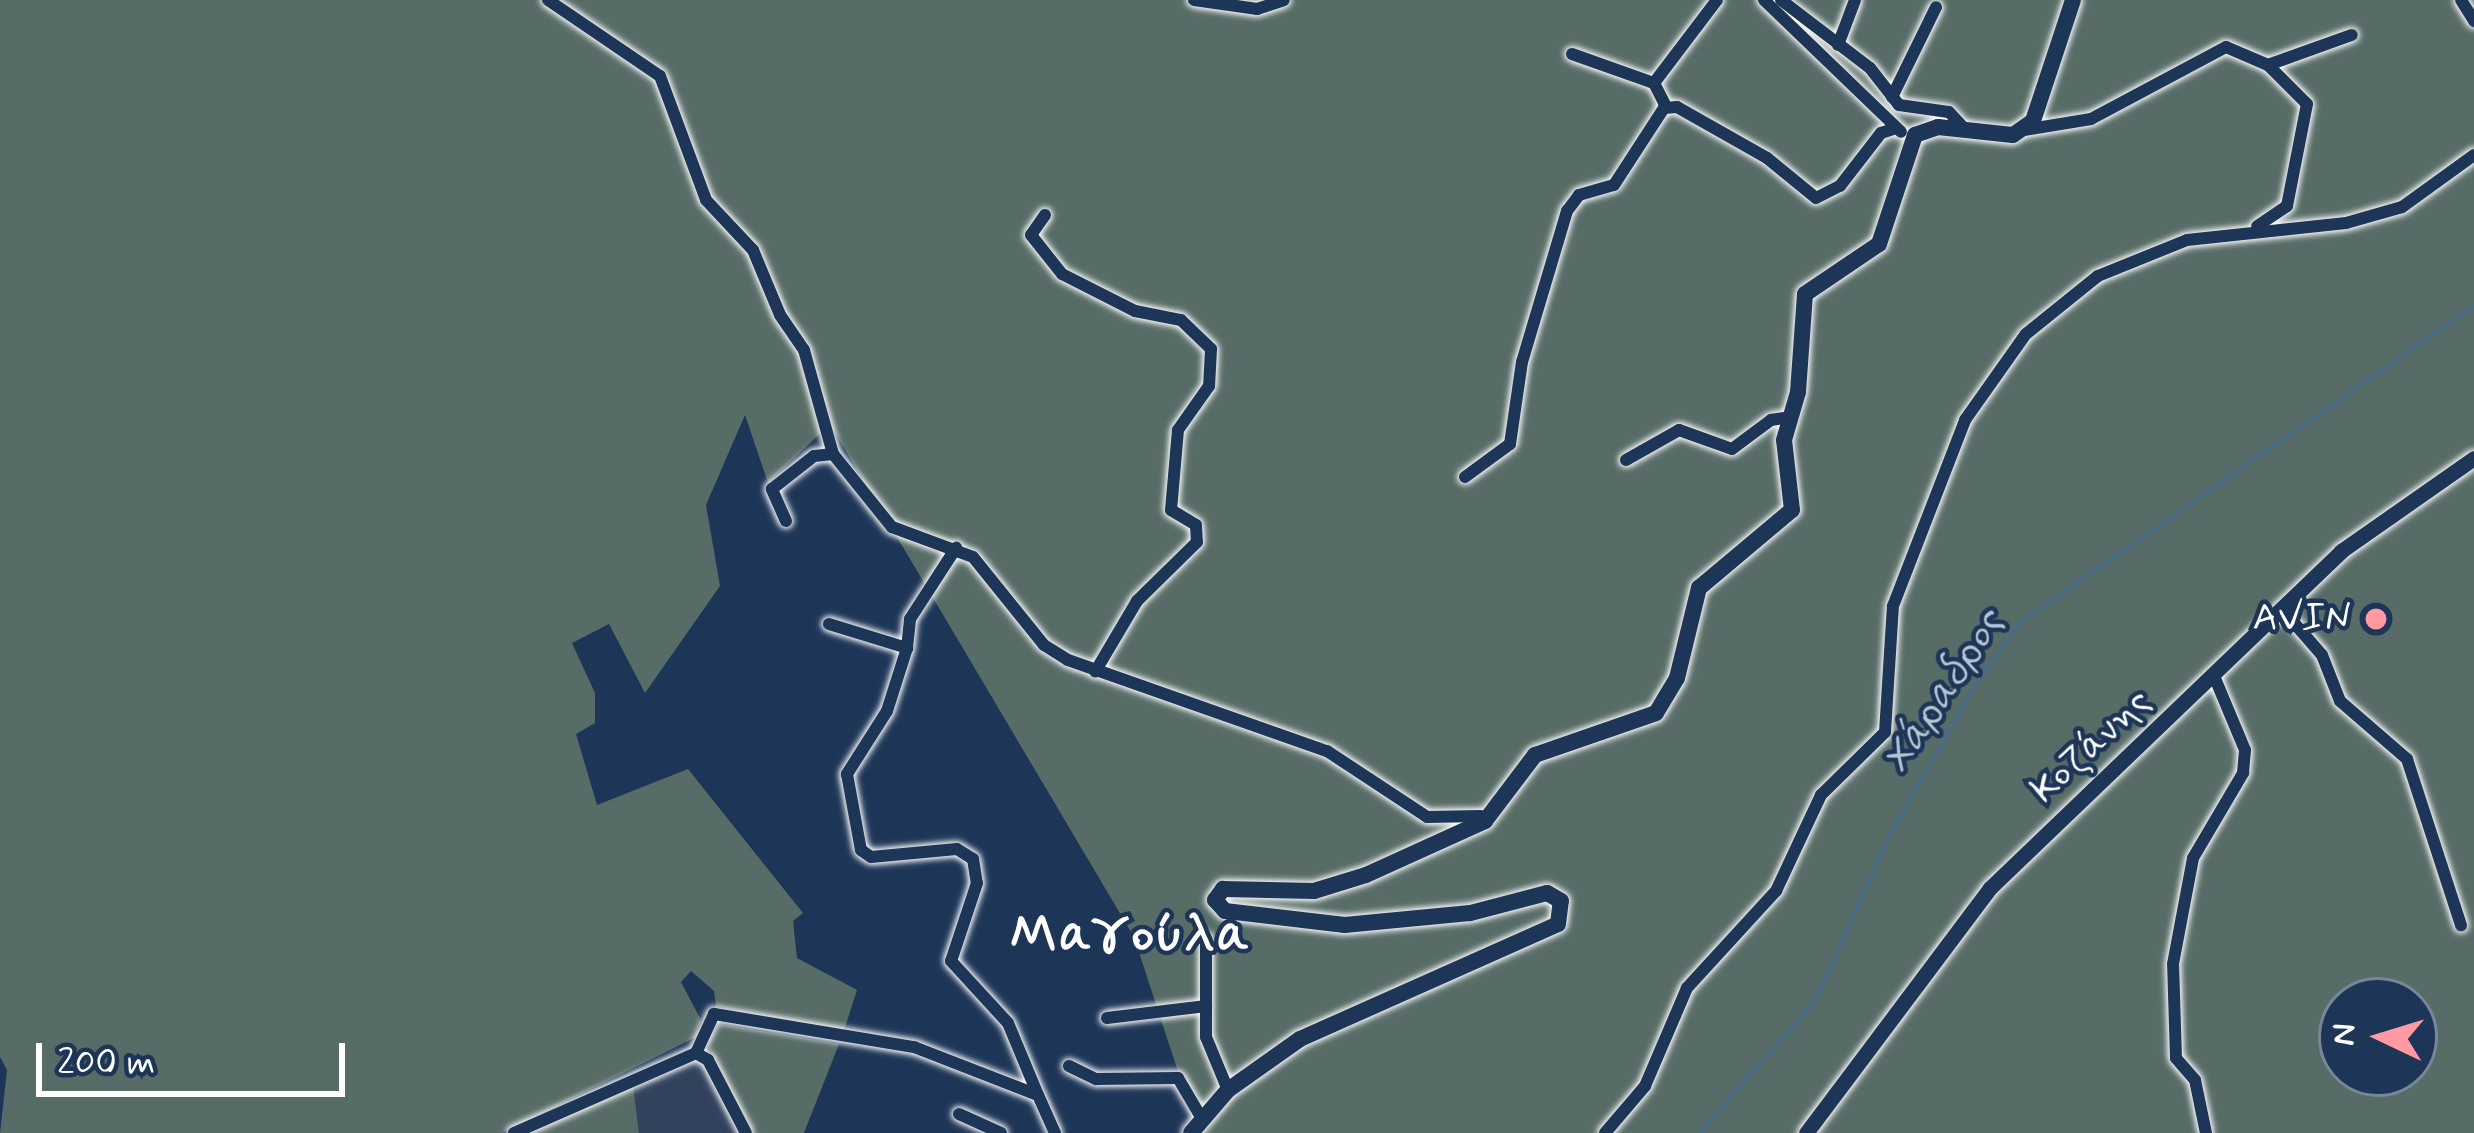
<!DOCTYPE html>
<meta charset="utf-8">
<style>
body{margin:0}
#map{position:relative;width:2474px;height:1133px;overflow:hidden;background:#1d3557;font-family:Mynerve,sans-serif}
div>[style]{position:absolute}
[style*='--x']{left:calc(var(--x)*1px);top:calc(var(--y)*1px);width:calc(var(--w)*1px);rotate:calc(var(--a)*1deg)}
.built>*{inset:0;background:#31425d}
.green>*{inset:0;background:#576c67}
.stream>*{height:3px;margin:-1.5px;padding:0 1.5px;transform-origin:1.5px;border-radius:1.5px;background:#466c8e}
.roads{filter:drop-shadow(0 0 3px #fff) drop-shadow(0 0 3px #fff)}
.minor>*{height:12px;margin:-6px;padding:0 6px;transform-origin:6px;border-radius:6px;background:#1d3557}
.tertiary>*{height:15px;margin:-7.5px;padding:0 7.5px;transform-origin:7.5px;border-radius:7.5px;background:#1d3557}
.secondary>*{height:16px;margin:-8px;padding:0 8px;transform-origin:8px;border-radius:8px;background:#1d3557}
.dots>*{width:33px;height:33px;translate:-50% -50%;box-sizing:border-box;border:6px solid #1d3557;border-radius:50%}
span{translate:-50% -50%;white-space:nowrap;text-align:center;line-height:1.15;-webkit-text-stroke:9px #1d3557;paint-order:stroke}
.poi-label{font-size:39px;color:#fff}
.right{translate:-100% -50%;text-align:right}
.street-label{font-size:39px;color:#fff}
.water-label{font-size:42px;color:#b5c4d2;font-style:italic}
.district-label{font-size:51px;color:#fff;font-weight:700;letter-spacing:3px}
.north{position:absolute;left:2318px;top:977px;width:120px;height:120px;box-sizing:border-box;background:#1d3557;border:3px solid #77869a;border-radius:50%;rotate:274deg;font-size:33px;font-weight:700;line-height:48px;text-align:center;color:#fff}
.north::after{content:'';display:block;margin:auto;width:42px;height:54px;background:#ff9aa2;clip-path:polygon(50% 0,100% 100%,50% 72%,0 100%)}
.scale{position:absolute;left:36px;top:1043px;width:309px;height:54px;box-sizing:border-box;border:6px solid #fff;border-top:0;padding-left:15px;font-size:36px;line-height:42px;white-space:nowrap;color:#fff;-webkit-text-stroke:9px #1d3557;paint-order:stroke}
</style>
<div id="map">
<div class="built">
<div style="clip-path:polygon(691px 1059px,704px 1063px,739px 1133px,639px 1133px,633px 1085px)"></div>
</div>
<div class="green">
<div style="clip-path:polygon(evenodd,0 0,2474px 0,2474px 1133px,1198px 1133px,1134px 937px,830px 424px,768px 483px,745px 415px,706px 505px,720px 586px,645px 693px,609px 624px,572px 643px,595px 693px,595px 723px,576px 734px,597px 805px,688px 769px,803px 913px,793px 921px,797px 958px,857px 990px,843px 1034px,716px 1006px,714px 991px,691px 971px,681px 982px,701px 1020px,696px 1037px,502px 1133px,0 1133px,7px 1070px,0 1057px,0 0,2342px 1001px,2414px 1001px,2414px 1073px,2342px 1073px,2342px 1001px)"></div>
<div style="clip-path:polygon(719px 1024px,839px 1044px,804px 1133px,753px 1133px,706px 1042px)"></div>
<div style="clip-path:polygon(633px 1085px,639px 1133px,529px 1133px)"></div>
</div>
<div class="stream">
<div style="--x:1698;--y:1133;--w:177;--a:-48.7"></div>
<div style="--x:1815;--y:1000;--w:179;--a:-65.9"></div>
<div style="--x:1888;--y:837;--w:178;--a:-60.4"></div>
<div style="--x:1976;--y:682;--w:74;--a:-53.7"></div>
<div style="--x:2020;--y:622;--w:554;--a:-34.92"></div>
</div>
<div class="roads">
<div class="minor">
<div style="--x:548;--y:0;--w:135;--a:34.2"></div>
<div style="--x:660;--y:76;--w:132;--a:69.6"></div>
<div style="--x:706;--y:200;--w:69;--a:46.8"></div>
<div style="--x:753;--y:250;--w:70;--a:67.4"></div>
<div style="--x:780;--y:315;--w:42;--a:55.6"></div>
<div style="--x:804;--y:350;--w:108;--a:74.4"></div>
<div style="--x:833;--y:454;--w:94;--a:51.1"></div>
<div style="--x:892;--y:527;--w:86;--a:20.3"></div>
<div style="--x:973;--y:557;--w:113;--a:51.1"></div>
<div style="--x:1044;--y:645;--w:28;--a:32"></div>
<div style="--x:1068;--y:660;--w:275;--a:19.4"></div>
<div style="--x:1327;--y:751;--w:120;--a:33.4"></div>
<div style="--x:1427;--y:817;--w:54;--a:-1.1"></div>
<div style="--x:1194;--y:0;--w:64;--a:8.1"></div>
<div style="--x:1257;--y:9;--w:28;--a:-18"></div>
<div style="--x:1764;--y:0;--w:190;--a:43.9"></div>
<div style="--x:1781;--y:0;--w:112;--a:37.4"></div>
<div style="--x:1870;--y:68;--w:47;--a:51.9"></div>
<div style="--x:1899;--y:105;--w:50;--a:8"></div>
<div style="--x:1949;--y:112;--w:23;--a:47"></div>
<div style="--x:2461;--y:0;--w:25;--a:58"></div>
<div style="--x:1838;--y:45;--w:48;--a:-69.3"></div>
<div style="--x:1572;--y:54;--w:87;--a:19.5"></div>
<div style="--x:1654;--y:83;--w:27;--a:63"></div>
<div style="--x:2268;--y:65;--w:89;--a:-19.7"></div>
<div style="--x:1654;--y:83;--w:104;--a:-52.8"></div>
<div style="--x:1892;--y:97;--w:100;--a:-63.9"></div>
<div style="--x:2024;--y:130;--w:68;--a:-9.3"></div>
<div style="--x:2091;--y:119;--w:153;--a:-28.1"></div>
<div style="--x:2226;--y:47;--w:46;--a:23.2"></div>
<div style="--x:2268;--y:65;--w:55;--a:45"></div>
<div style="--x:2307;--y:104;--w:104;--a:101.1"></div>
<div style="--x:2287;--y:206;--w:36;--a:146"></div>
<div style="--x:1045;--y:215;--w:24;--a:125"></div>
<div style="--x:1031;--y:235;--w:50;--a:51.5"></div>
<div style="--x:1062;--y:274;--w:82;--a:26.9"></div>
<div style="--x:1135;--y:311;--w:47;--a:11.1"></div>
<div style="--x:1181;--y:320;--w:42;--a:44"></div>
<div style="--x:1211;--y:349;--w:37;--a:93"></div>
<div style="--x:1209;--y:386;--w:54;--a:125.2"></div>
<div style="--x:1178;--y:430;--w:80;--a:95"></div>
<div style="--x:1171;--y:510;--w:29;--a:31"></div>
<div style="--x:1196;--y:525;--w:17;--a:87"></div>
<div style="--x:1197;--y:542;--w:84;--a:135.5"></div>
<div style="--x:1137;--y:601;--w:82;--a:120.6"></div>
<div style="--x:1626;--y:460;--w:61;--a:-29.5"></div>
<div style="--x:1679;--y:430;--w:56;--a:19.7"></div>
<div style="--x:1732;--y:449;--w:49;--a:-36.6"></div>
<div style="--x:1771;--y:420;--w:20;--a:-9"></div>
<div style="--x:1465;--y:477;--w:56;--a:-36.3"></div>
<div style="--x:1510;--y:444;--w:83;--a:-81.7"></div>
<div style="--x:1522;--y:362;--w:158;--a:-73.4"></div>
<div style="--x:1567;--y:211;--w:20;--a:-53"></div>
<div style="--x:1579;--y:195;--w:36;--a:-16"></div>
<div style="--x:1614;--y:185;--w:92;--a:-57"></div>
<div style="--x:1664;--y:108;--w:13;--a:-4"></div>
<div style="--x:1677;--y:107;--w:103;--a:29.5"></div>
<div style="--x:1767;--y:158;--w:63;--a:39.2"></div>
<div style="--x:1816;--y:198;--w:27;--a:-27"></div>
<div style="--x:1840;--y:186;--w:67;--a:-52.3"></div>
<div style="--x:1881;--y:133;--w:16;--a:-18"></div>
<div style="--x:786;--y:521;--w:35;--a:-114"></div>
<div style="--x:772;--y:489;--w:53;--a:-38.2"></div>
<div style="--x:814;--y:456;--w:19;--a:-6"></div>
<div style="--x:2281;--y:608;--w:62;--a:48.9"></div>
<div style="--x:2322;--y:655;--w:49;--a:68.6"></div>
<div style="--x:2340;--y:701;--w:89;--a:40.9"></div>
<div style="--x:2407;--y:759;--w:175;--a:72"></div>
<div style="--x:829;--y:624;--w:82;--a:17.1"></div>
<div style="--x:907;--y:648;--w:29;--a:-84"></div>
<div style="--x:910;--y:619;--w:85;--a:-57.1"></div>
<div style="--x:907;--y:648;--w:66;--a:107.6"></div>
<div style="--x:887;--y:711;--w:75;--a:122.4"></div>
<div style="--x:847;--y:774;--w:77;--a:79.6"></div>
<div style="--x:861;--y:850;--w:12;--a:35"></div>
<div style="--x:871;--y:857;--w:86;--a:-5.3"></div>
<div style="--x:957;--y:849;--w:19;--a:32"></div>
<div style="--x:973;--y:859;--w:24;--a:81"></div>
<div style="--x:977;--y:883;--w:82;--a:108.4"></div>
<div style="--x:951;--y:961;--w:84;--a:47.4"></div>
<div style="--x:1008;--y:1023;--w:78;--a:67.4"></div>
<div style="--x:1206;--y:939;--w:98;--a:90"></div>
<div style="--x:1206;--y:1037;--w:57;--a:67.5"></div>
<div style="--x:1107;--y:1018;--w:100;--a:-6.9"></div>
<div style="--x:696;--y:1053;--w:14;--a:30"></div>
<div style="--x:708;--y:1060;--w:82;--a:62.5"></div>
<div style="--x:1069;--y:1066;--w:30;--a:26"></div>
<div style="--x:1096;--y:1079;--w:82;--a:-0.7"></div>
<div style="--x:1178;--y:1078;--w:45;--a:59.5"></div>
<div style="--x:959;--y:1114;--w:46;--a:24.3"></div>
<div style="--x:514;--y:1133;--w:199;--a:-23.7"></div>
<div style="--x:696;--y:1053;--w:43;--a:-65.2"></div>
<div style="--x:714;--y:1014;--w:203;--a:9.4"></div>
<div style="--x:914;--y:1047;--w:133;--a:21.2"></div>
<div style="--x:1038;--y:1095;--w:42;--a:65.9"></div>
<div style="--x:1605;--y:1133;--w:62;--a:-49.6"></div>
<div style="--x:1645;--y:1086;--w:107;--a:-66.8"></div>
<div style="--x:1687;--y:988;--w:132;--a:-47.5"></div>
<div style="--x:1776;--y:891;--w:106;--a:-64.9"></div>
<div style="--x:1821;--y:795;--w:90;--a:-44.5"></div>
<div style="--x:1885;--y:732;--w:126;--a:-86.4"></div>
<div style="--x:1893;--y:606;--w:199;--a:-68.8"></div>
<div style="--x:1965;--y:420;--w:105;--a:-54.7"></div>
<div style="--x:2026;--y:334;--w:92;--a:-38.9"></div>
<div style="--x:2098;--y:276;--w:96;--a:-22"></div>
<div style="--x:2187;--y:240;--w:160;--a:-6.1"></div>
<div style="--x:2346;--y:223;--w:58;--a:-15.9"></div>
<div style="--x:2402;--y:207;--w:89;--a:-35.8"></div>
<div style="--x:2206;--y:1133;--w:54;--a:-101.7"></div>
<div style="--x:2195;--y:1080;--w:29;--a:-131"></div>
<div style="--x:2176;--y:1058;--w:94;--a:-91.8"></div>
<div style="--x:2173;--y:964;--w:108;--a:-79.3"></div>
<div style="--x:2193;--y:858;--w:99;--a:-59.5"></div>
<div style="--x:2243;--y:773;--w:23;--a:-85"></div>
<div style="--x:2245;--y:750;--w:80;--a:-112.7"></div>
</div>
<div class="tertiary">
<div style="--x:1806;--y:1133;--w:306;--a:-53.1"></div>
<div style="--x:1990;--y:888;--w:487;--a:-43.8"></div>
<div style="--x:2341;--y:551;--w:162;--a:-35"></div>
</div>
<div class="secondary">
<div style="--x:1191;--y:1133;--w:57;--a:-49.3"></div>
<div style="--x:1228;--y:1090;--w:88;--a:-35.3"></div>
<div style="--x:1300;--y:1039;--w:282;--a:-24"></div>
<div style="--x:1558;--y:924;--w:23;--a:-83"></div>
<div style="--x:1561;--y:901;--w:16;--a:-150"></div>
<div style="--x:1547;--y:893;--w:80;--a:165.4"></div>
<div style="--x:1470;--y:913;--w:126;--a:174.5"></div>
<div style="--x:1345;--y:925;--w:121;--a:-173.3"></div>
<div style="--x:1225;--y:911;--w:15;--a:-132"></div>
<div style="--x:1215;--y:900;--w:14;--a:-54"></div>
<div style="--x:1223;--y:889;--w:91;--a:1.3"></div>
<div style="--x:1314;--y:891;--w:54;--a:-17.1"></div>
<div style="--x:1366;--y:875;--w:131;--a:-24.4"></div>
<div style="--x:1485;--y:821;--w:83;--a:-52.9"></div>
<div style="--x:1535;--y:755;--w:128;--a:-19.1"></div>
<div style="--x:1656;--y:713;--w:41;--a:-59"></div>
<div style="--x:1677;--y:678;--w:93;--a:-76.3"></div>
<div style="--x:1699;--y:588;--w:121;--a:-40"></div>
<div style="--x:1792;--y:510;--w:70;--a:-96.5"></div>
<div style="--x:1784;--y:440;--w:50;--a:-73.7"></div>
<div style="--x:1798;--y:392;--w:98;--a:-85.9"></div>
<div style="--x:1805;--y:294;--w:89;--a:-34"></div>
<div style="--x:1879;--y:244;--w:115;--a:-71.7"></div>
<div style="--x:1915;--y:135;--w:24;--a:-19"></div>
<div style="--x:1938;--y:127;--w:75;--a:6.1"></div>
<div style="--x:2013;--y:135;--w:24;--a:-35"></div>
<div style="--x:2033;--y:121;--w:127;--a:-71.7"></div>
</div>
</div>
<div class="dots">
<div style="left:2376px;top:619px;background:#ff9aa2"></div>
</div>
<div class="poi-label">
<span class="right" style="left:2352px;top:619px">AVIN</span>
</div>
<div class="street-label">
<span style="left:2092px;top:747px;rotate:-43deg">Κοζάνης</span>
</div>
<div class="water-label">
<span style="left:1944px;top:692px;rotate:-57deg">Χάραδρος</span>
</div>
<div class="district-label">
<span style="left:1131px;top:936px">Μαγούλα</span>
</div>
<div class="north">N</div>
<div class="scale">200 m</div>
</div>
